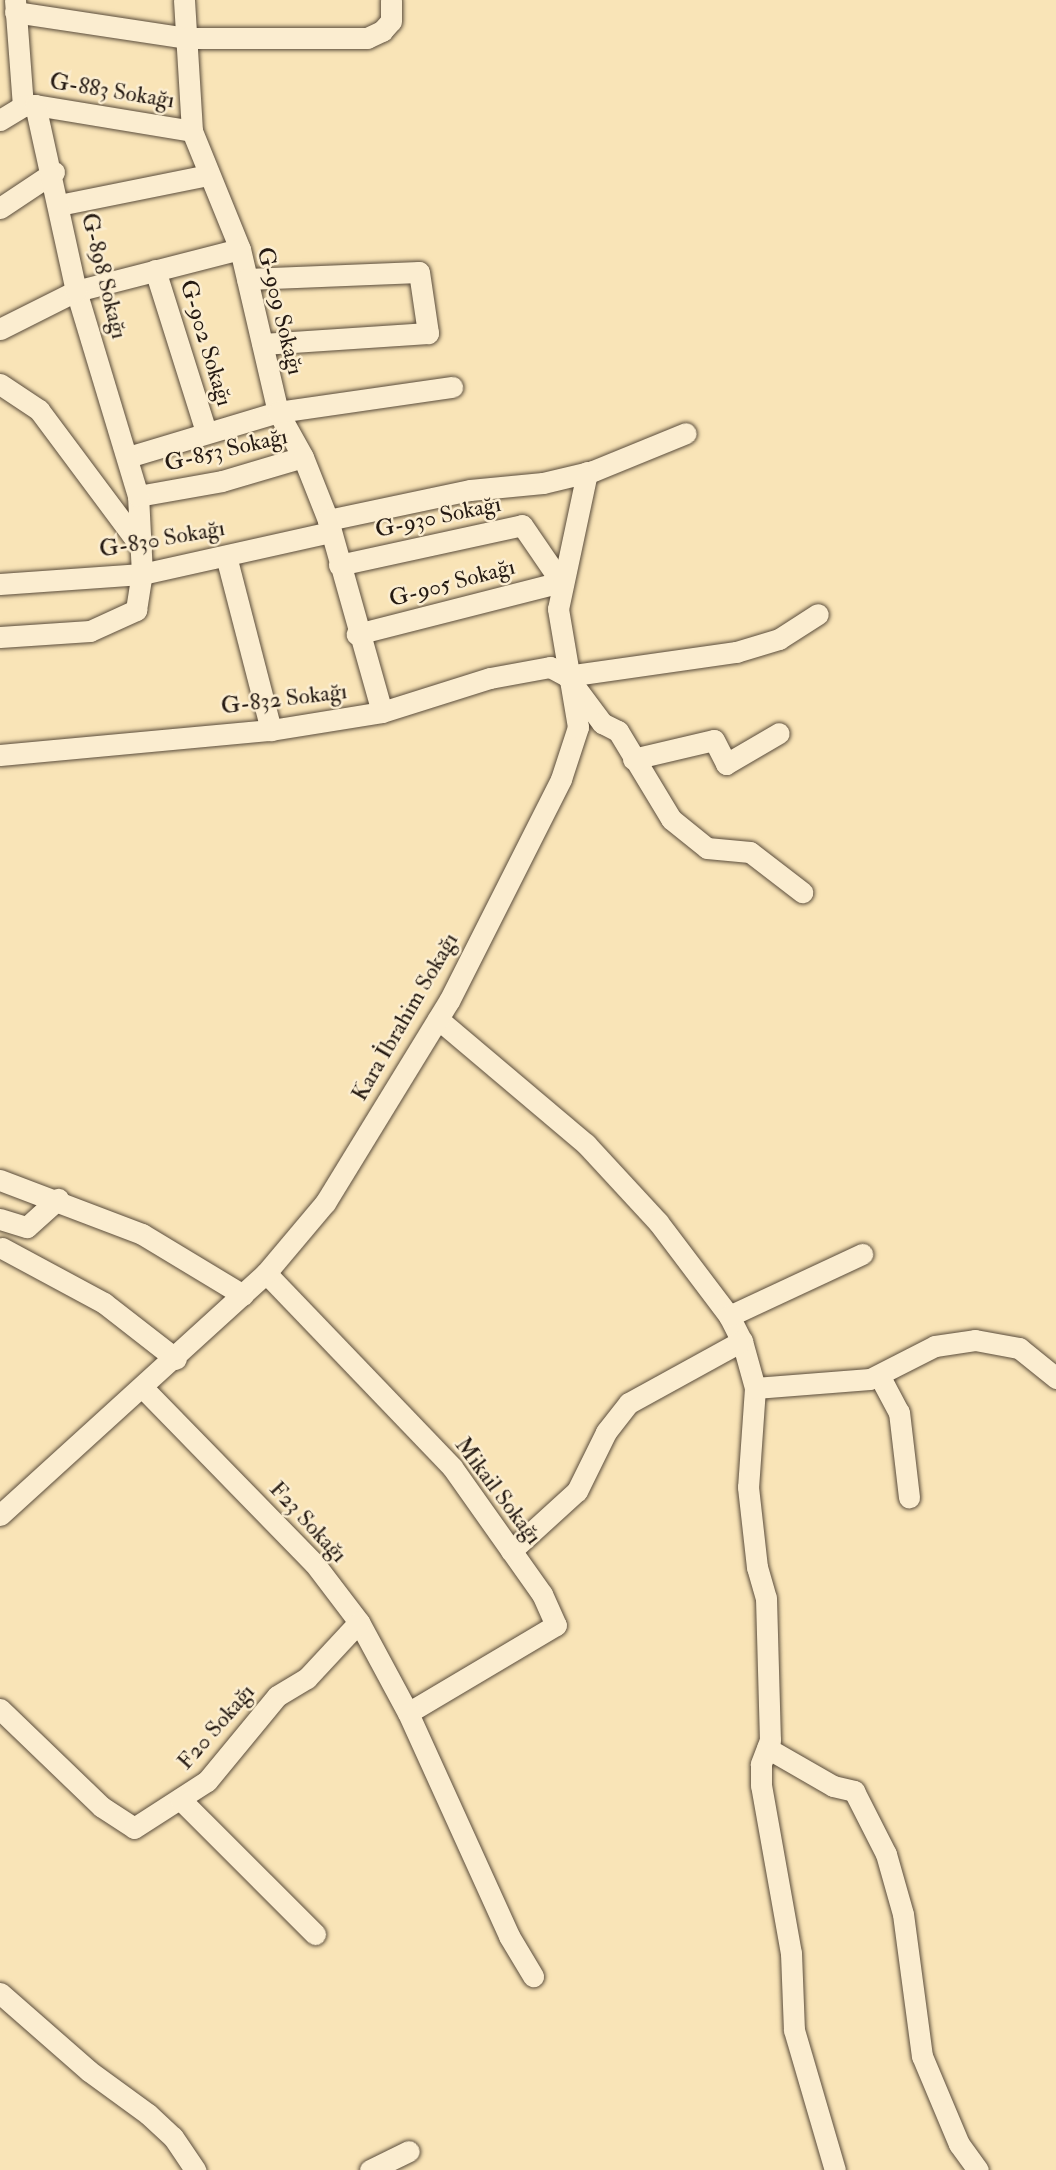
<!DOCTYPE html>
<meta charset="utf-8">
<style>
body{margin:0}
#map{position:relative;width:1056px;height:2170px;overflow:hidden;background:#f9e4b7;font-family:"IM FELL Double Pica",serif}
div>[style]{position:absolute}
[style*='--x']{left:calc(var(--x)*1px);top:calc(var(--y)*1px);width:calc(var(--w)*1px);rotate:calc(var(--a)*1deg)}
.roads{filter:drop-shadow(0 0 2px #5a4c3b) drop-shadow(0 0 2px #5a4c3b)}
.minor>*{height:21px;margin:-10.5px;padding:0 10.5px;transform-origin:10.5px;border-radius:10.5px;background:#fbedd0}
span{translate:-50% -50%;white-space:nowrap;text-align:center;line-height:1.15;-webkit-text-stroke:5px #fbedd0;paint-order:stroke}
.street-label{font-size:23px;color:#251a12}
</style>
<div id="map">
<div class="roads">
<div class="minor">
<div style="--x:15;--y:0;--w:106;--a:85.7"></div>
<div style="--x:184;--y:0;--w:131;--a:86.5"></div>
<div style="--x:192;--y:131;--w:127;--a:67.9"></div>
<div style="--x:240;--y:249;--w:167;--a:76.9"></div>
<div style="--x:278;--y:412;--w:51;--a:60.9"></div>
<div style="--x:15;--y:12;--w:173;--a:8.6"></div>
<div style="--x:186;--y:38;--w:181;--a:0"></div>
<div style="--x:367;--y:38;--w:17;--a:-25"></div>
<div style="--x:382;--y:31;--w:13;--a:-48"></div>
<div style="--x:391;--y:21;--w:21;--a:-90"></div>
<div style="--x:0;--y:120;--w:27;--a:-31"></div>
<div style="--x:23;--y:106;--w:12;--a:-5"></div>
<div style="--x:35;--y:105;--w:159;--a:9.4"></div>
<div style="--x:59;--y:205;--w:152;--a:-11.4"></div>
<div style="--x:0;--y:208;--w:65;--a:-33.7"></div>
<div style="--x:155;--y:270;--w:170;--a:72.5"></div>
<div style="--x:247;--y:279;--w:172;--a:-2.3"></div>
<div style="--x:419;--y:272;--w:62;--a:81.6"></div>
<div style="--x:428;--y:333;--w:166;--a:176.2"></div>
<div style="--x:0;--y:329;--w:85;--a:-26.6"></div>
<div style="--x:76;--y:291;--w:169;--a:-14.4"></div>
<div style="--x:0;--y:384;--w:47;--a:33.7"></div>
<div style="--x:39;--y:410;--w:171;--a:53.3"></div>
<div style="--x:128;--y:457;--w:157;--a:-16.7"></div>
<div style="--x:278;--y:412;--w:176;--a:-8.2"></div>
<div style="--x:138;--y:496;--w:85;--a:-10.1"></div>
<div style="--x:222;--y:481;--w:84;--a:-16.5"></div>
<div style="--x:303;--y:457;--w:68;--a:68.4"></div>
<div style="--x:328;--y:520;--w:199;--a:74.3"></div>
<div style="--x:328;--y:520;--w:145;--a:-11.9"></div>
<div style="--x:470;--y:490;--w:73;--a:-5.5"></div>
<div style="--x:543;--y:483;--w:51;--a:-13.5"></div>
<div style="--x:593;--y:471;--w:100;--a:-22.2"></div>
<div style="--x:226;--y:556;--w:180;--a:75.5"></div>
<div style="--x:339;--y:565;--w:187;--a:-12.3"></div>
<div style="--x:522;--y:525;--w:69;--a:55.6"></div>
<div style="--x:561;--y:582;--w:211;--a:165.7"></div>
<div style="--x:0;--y:584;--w:142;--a:-4"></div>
<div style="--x:142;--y:574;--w:193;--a:-12.6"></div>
<div style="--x:0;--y:637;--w:90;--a:-3.8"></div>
<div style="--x:90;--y:631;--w:51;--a:-24.5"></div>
<div style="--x:136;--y:610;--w:36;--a:-81"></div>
<div style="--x:142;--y:574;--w:78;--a:-92.9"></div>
<div style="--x:138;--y:496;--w:214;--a:-106.8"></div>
<div style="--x:76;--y:291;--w:190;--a:-102.4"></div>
<div style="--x:567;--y:676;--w:171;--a:-8.1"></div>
<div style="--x:736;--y:652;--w:45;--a:-16.8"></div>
<div style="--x:779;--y:639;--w:46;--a:-32.7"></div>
<div style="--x:0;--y:755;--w:272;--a:-5.3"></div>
<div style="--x:271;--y:730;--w:112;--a:-9.2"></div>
<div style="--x:382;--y:712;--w:113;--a:-17.5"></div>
<div style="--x:490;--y:678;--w:61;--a:-10.4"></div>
<div style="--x:550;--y:667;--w:19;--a:28"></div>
<div style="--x:567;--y:676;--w:59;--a:53.3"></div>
<div style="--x:602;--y:723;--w:18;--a:27"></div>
<div style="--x:618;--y:731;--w:103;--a:58.9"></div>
<div style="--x:671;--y:819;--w:46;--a:38.9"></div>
<div style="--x:707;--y:848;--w:43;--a:5.3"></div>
<div style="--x:750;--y:852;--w:66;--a:37.6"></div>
<div style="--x:633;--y:759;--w:83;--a:-13.2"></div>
<div style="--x:714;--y:740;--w:27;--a:63"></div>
<div style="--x:726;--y:764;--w:61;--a:-30.3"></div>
<div style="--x:438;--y:1019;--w:194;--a:40.2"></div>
<div style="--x:586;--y:1144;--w:106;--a:47.3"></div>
<div style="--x:658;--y:1222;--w:118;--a:52.9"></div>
<div style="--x:729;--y:1316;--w:28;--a:63"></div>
<div style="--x:742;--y:1341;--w:49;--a:74.5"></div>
<div style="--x:755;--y:1388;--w:99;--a:94"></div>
<div style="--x:748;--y:1487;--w:81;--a:83.6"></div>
<div style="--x:757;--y:1567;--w:32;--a:74"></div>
<div style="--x:766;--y:1598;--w:142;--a:88.4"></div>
<div style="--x:770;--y:1740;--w:26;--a:111"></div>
<div style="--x:761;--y:1764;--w:21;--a:90"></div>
<div style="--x:761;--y:1785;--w:171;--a:79.9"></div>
<div style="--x:791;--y:1953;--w:77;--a:87.8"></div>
<div style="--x:794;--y:2030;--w:146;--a:73.7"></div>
<div style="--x:0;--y:1180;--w:152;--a:20.8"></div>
<div style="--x:142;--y:1234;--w:118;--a:31.1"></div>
<div style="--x:0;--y:1219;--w:28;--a:17"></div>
<div style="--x:27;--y:1227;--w:42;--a:-42.1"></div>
<div style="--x:2;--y:1248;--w:116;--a:28.3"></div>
<div style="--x:104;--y:1303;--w:91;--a:37.9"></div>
<div style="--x:266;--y:1273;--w:269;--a:46.2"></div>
<div style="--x:452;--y:1467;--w:156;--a:54.7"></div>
<div style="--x:542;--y:1594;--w:34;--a:66"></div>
<div style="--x:556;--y:1625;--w:172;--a:149.3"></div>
<div style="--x:729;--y:1316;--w:147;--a:-25"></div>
<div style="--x:880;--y:1377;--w:40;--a:62"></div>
<div style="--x:899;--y:1412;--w:86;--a:83.3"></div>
<div style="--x:143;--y:1388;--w:245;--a:45.7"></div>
<div style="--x:314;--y:1563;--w:74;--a:52.7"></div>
<div style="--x:359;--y:1622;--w:103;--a:61.7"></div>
<div style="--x:408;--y:1713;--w:245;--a:65.6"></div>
<div style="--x:509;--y:1936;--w:47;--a:59"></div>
<div style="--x:755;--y:1388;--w:115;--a:-4.5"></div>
<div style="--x:870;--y:1379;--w:73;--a:-26.9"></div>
<div style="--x:935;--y:1346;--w:40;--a:-8.5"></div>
<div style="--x:975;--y:1340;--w:45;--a:10.3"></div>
<div style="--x:1019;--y:1348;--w:48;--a:39"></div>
<div style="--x:0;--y:1515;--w:360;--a:-42.3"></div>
<div style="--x:266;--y:1273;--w:92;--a:-49.9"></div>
<div style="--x:325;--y:1203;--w:237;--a:-58.5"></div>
<div style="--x:449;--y:1001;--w:249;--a:-63.2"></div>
<div style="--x:561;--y:779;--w:55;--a:-71.9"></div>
<div style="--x:578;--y:727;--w:120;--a:-99.6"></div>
<div style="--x:558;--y:609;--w:140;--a:-78"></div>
<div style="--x:511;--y:1551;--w:89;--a:-42.3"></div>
<div style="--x:577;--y:1491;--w:66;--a:-63.8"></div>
<div style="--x:606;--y:1432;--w:37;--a:-52"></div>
<div style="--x:629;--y:1403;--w:129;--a:-28.8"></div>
<div style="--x:0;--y:1709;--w:141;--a:43.9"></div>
<div style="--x:102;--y:1807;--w:38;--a:33"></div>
<div style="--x:134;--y:1828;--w:87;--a:-32.8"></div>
<div style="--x:207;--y:1781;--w:110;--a:-50.5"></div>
<div style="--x:277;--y:1696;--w:35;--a:-31"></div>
<div style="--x:307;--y:1678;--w:76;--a:-47.1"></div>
<div style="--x:767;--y:1748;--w:76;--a:29.9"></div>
<div style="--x:833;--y:1786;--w:22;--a:13"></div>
<div style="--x:854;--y:1791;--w:71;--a:63.1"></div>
<div style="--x:886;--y:1854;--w:62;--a:74.2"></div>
<div style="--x:903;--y:1914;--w:143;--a:82.4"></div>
<div style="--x:922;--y:2056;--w:95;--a:67.2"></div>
<div style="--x:959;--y:2144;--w:32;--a:54"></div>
<div style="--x:180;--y:1799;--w:191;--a:45"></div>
<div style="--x:0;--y:1993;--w:118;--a:41.2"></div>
<div style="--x:89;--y:2071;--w:73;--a:36.1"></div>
<div style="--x:148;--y:2114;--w:34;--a:43"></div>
<div style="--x:173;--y:2137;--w:40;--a:56"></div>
<div style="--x:370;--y:2170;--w:43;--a:-26"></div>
</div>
</div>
<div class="street-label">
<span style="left:112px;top:91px;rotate:9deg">G-883 Sokağı</span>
<span style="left:104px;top:276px;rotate:76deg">G-898 Sokağı</span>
<span style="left:280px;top:311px;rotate:76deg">G-909 Sokağı</span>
<span style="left:206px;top:343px;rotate:73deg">G-902 Sokağı</span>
<span style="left:226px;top:450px;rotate:-13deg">G-853 Sokağı</span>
<span style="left:438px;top:517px;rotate:-12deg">G-930 Sokağı</span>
<span style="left:162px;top:539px;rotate:-10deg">G-830 Sokağı</span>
<span style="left:452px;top:583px;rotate:-15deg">G-905 Sokağı</span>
<span style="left:284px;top:699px;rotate:-7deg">G-832 Sokağı</span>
<span style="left:405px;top:1017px;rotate:-60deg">Kara İbrahim Sokağı</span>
<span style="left:498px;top:1491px;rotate:53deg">Mikail Sokağı</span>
<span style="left:308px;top:1522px;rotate:47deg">F23 Sokağı</span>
<span style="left:216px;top:1727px;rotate:-49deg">F20 Sokağı</span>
</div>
</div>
